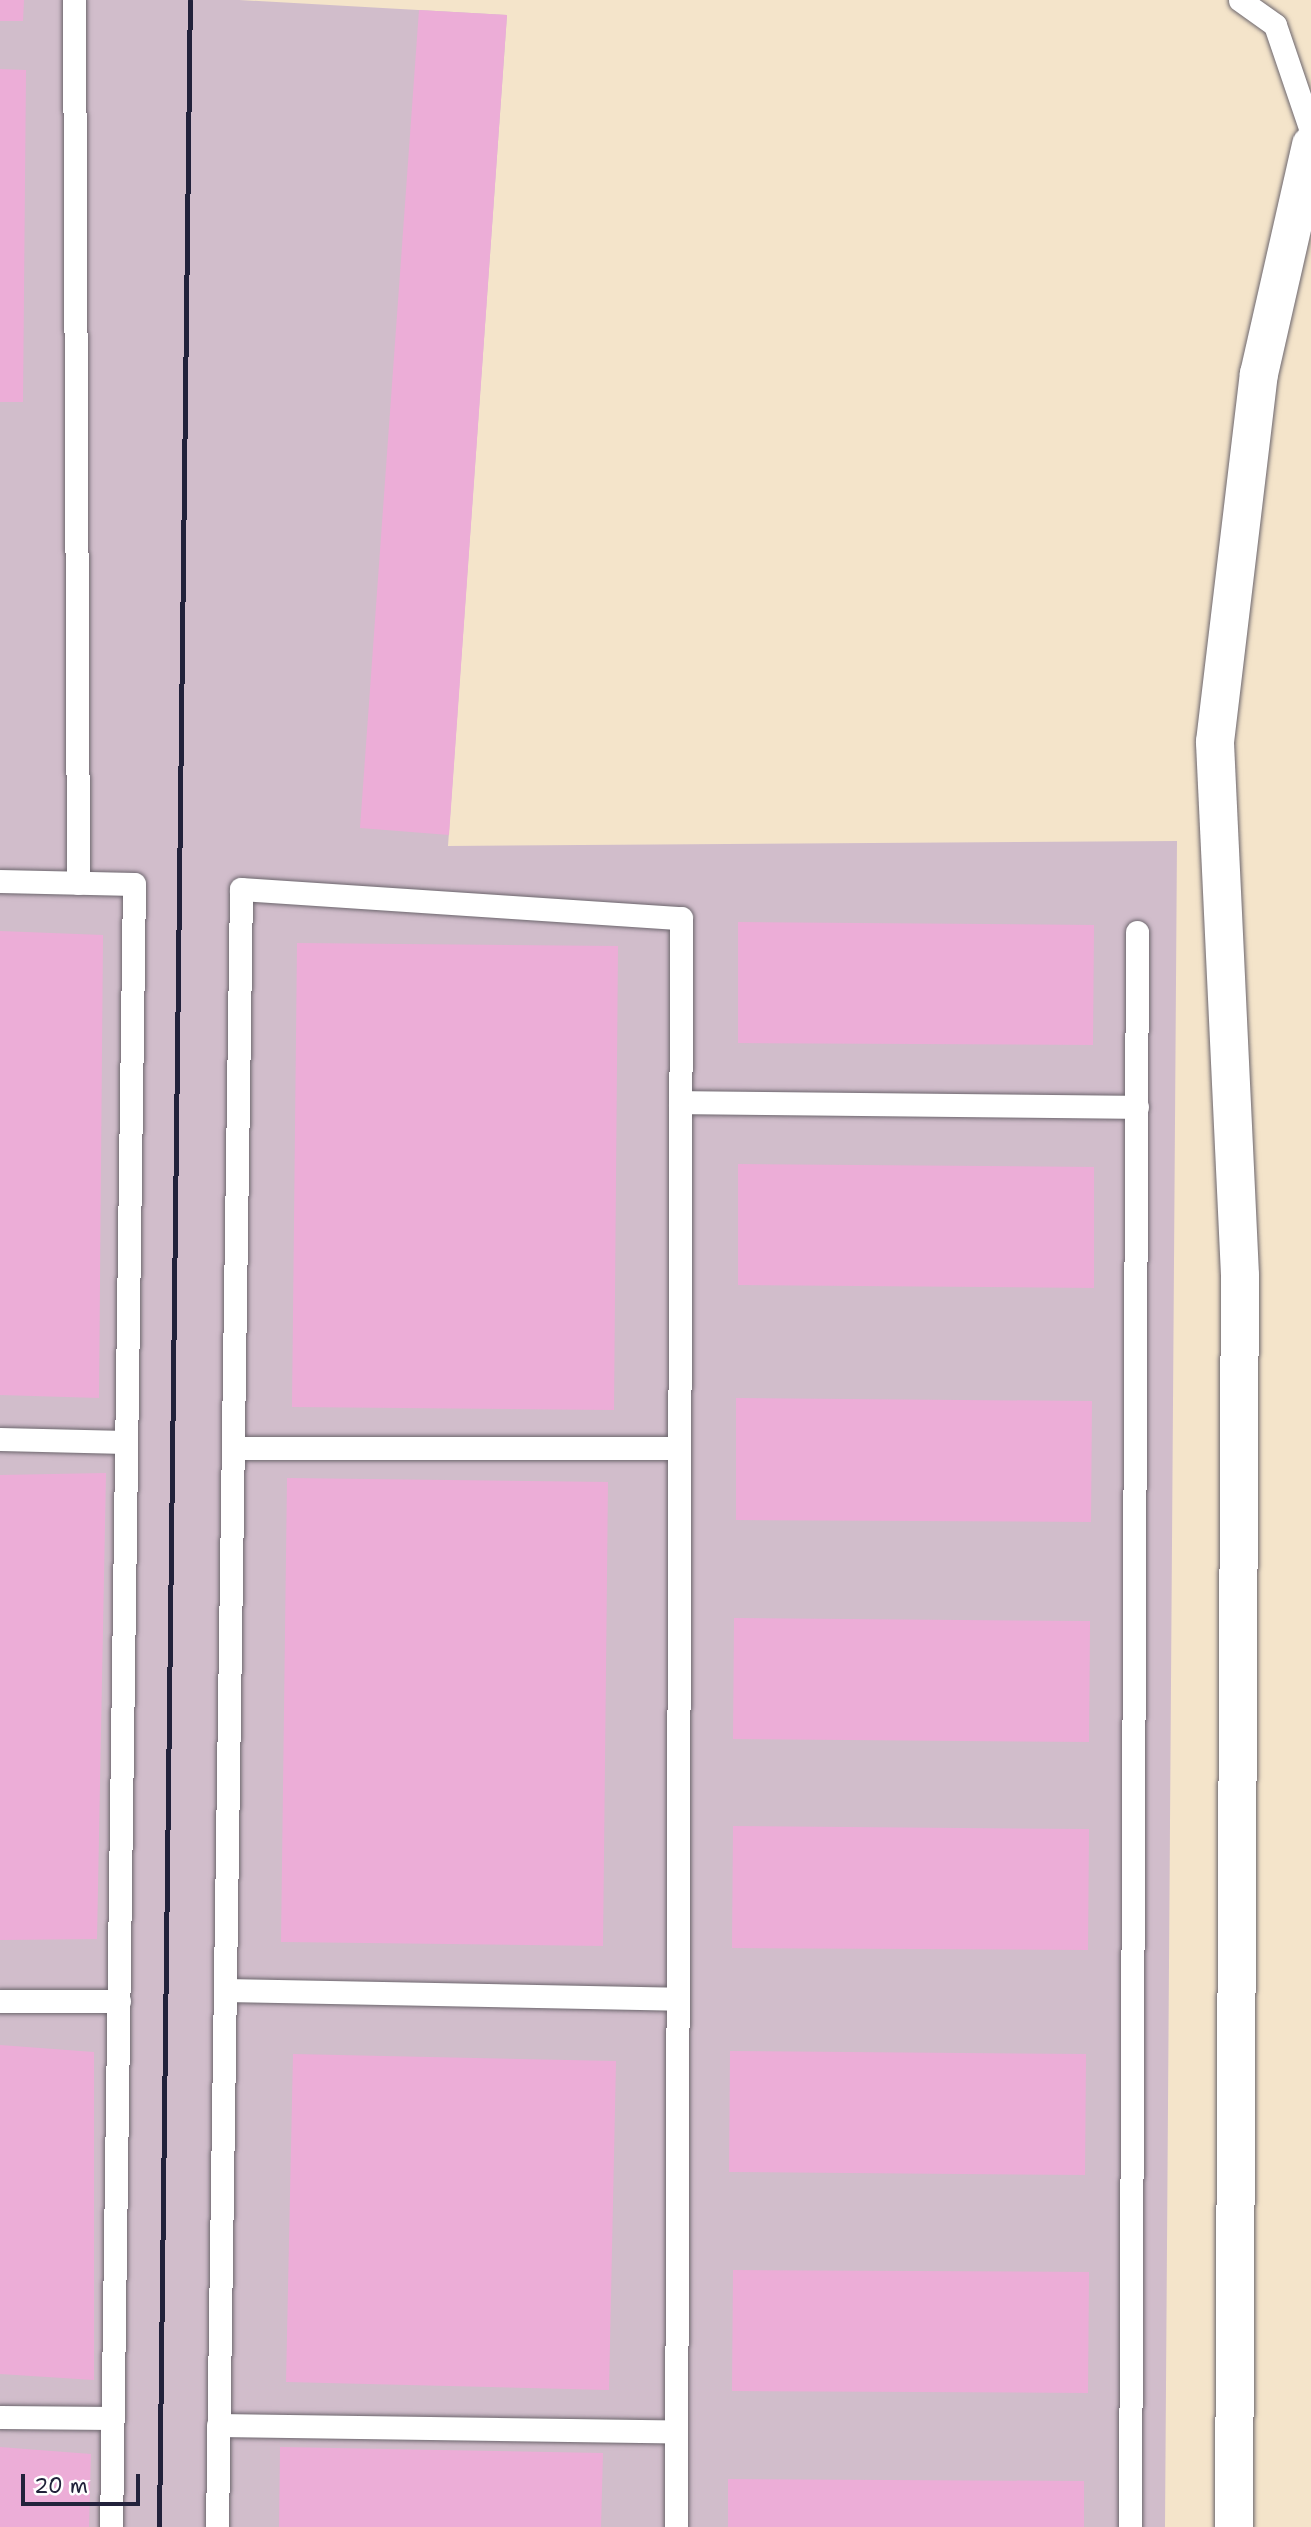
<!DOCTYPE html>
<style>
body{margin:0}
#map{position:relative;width:1311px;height:2527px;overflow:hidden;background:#f4e4ca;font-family:"Shantell Sans",sans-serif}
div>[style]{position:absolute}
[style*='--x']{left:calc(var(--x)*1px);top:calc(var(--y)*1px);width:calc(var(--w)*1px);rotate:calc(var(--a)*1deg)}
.industrial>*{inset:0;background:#d1bdcb}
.building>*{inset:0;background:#ecadd7}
.roads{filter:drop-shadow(0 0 2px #6c666d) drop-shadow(0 0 2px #6c666d)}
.lane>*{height:23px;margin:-11.5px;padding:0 11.5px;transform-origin:11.5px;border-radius:11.5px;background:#fff}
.street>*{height:38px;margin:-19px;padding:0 19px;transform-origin:19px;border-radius:19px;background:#fff}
.rail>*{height:5px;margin:-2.5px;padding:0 2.5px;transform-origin:2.5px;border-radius:2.5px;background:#22223b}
span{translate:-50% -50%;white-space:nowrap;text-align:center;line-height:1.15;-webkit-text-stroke:6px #fff;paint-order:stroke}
.scale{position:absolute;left:21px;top:2474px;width:119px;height:32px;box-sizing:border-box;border:4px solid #22223b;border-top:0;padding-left:9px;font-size:21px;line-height:24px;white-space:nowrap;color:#22223b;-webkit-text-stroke:5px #fff;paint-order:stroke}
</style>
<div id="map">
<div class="industrial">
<div style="clip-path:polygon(0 0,239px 0,507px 15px,448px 846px,1177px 841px,1165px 2527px,0 2527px)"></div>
</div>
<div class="building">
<div style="clip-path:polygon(0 0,24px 0,23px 21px,0 21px)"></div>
<div style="clip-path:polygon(419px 10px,507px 15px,449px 835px,360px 828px)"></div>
<div style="clip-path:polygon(0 69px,26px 70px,23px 402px,0 402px)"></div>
<div style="clip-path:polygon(738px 922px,1094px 925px,1093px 1045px,738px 1043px)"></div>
<div style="clip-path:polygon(0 931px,103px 935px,99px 1398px,0 1395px)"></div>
<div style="clip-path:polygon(297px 943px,618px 946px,614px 1410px,292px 1407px)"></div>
<div style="clip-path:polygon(738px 1164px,1094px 1167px,1094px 1288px,738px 1285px)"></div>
<div style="clip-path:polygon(736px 1398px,1092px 1401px,1091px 1522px,736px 1520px)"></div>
<div style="clip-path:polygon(106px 1473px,97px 1939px,0 1940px,0 1475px)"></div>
<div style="clip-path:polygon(287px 1478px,608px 1482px,603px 1946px,281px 1942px)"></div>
<div style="clip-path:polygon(734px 1618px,1090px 1621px,1089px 1742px,733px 1739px)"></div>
<div style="clip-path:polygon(733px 1826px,1089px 1829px,1088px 1950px,732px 1948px)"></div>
<div style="clip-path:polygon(0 2045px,94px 2052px,94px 2380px,0 2374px)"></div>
<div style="clip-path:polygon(730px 2051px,1086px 2054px,1085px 2175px,729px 2172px)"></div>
<div style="clip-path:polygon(293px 2054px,616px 2061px,609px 2390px,286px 2382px)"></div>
<div style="clip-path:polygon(733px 2270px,1089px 2272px,1088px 2393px,732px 2391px)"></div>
<div style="clip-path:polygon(0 2447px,91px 2454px,89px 2527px,0 2527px)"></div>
<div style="clip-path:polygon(280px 2447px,603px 2453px,601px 2527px,279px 2527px)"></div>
<div style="clip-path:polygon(728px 2479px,1084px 2481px,1084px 2527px,728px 2527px)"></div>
</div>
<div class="roads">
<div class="lane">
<div style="--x:74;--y:0;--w:883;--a:89.74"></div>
<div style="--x:1240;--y:0;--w:43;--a:35.5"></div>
<div style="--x:1275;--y:25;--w:112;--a:71.2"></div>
<div style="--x:0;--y:881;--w:134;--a:1.3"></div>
<div style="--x:134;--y:884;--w:1643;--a:90.8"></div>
<div style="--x:680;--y:1102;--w:457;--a:0.6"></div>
<div style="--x:0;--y:1439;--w:126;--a:1.4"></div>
<div style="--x:234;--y:1448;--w:445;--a:0"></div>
<div style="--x:225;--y:1990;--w:453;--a:1.1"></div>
<div style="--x:0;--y:2001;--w:119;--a:0"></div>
<div style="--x:0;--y:2417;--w:113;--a:0.5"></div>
<div style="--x:218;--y:2425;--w:458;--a:0.8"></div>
<div style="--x:217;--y:2527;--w:1638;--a:-89.16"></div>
<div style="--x:241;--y:889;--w:441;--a:3.8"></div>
<div style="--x:681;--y:918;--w:1609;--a:90.18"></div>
<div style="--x:1130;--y:2527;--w:1595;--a:-89.75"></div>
</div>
<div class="street">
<div style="--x:1234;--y:2527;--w:1252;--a:-89.73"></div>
<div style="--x:1240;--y:1275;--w:534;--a:-92.69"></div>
<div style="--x:1215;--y:742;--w:371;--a:-83.2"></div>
<div style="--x:1259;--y:374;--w:235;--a:-77.2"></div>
</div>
</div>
<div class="rail">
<div style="--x:159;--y:2527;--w:2527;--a:-89.3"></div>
</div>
<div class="scale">20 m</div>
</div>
